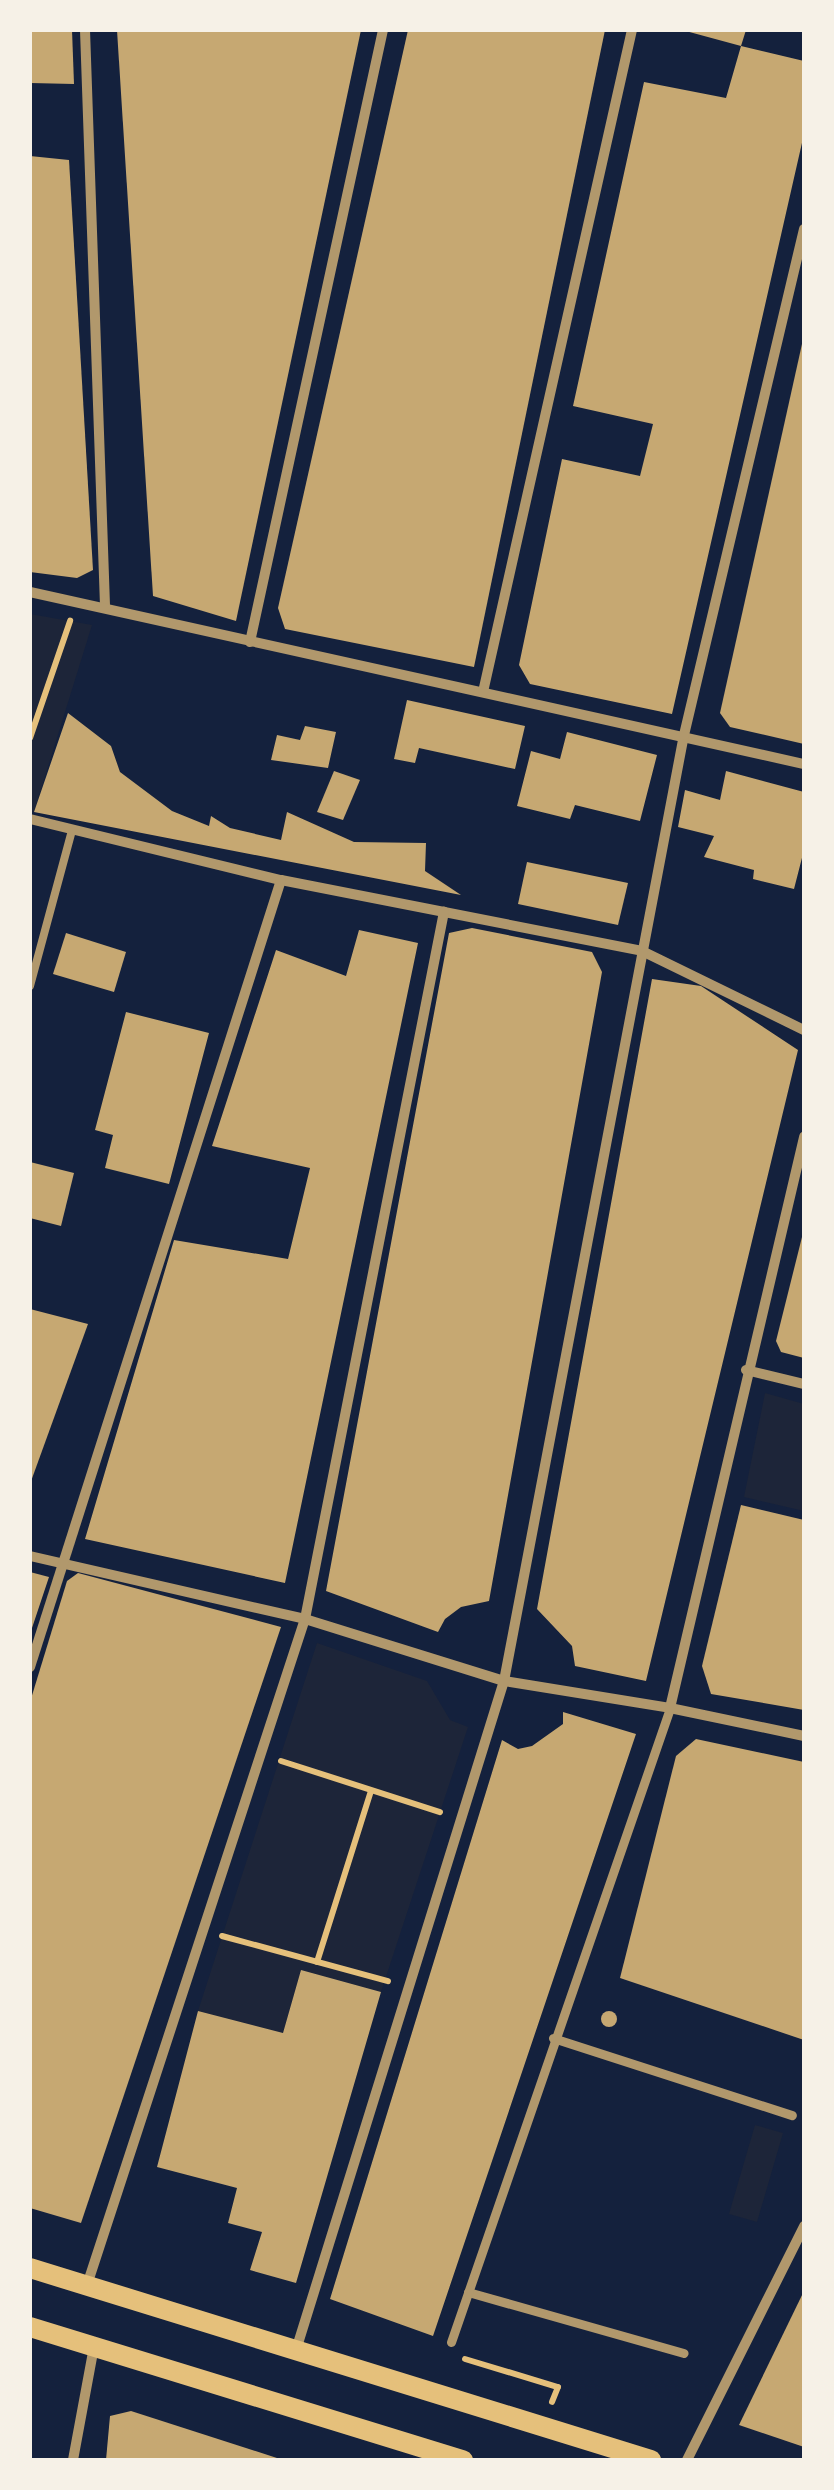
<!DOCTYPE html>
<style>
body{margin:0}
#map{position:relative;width:834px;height:2490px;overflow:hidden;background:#14213d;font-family:"DejaVu Sans",sans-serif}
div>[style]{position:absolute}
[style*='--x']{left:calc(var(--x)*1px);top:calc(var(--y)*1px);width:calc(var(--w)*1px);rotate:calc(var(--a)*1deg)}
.green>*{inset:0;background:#1d2539}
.building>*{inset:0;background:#c6a872}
.round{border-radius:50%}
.path>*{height:6px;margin:-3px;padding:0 3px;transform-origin:3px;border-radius:3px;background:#e5c07b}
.service>*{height:8px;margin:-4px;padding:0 4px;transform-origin:4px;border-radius:4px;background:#b1986c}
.pedestrian>*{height:9px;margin:-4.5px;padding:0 4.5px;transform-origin:4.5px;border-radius:4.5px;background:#b1986c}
.minor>*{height:10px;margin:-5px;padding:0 5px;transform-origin:5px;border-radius:5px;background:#b1986c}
.secondary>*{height:20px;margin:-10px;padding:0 10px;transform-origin:10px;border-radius:10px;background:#e5c07b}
span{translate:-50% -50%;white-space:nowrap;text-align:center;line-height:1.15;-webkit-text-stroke:10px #f6f1e7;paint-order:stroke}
.frame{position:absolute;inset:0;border:32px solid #f6f1e7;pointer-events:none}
</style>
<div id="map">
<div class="green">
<div style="clip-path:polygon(30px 614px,92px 625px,34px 812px,30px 811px)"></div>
<div style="clip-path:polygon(765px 1393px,804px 1404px,804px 1511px,744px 1497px)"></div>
<div style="clip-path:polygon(317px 1643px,427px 1681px,450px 1720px,468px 1727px,381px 1992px,301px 1970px,283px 2033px,198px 2011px)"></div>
<div style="clip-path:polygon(755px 2125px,783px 2133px,757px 2222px,729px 2214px)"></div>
</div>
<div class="building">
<div style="clip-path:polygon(30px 30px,72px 30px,74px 84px,30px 83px)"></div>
<div style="clip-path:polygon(117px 30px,361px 30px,236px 621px,153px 596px)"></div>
<div style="clip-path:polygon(408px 30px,605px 30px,474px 667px,285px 629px,278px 608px)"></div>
<div style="clip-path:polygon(682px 30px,746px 30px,741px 46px)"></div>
<div style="clip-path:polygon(741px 46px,804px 61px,804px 134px,672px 714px,530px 684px,519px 665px,562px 459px,640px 476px,653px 424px,573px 406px,644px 82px,726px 98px)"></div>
<div style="clip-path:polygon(30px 156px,69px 160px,93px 570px,77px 578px,30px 572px)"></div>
<div style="clip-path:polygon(804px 335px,804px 744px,730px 727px,720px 713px)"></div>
<div style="clip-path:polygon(407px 700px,525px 726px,515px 769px,419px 748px,415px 763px,394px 759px)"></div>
<div style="clip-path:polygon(68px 713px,111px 746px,120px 772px,172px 811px,209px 826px,211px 816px,230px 828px,281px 840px,287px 812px,354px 842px,426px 843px,425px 871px,461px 895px,34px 812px)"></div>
<div style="clip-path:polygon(305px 726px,336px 732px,328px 768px,271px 760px,277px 735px,300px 740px)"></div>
<div style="clip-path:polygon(567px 732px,657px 755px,640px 821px,575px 805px,570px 819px,517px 806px,531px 751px,560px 759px)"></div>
<div style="clip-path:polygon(334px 771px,360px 780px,343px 820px,317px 812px)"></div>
<div style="clip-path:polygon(726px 771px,804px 792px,804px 850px,794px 889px,753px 879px,754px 870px,704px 857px,714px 836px,678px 827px,685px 790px,720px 800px)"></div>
<div style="clip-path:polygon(527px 862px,628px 883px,618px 925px,518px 904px)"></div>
<div style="clip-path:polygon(472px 928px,592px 952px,602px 972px,489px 1601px,461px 1607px,445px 1619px,438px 1632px,326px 1591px,449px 933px)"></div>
<div style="clip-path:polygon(359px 930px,418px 943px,285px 1583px,85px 1539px,174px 1240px,288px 1259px,310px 1168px,212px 1146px,276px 950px,346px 976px)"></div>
<div style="clip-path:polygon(66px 933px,126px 952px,114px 992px,53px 974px)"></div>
<div style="clip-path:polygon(652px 979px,701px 986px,798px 1050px,646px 1681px,575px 1666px,572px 1646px,537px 1609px)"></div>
<div style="clip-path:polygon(126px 1012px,209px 1033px,169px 1184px,105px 1168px,113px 1135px,95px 1130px)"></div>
<div style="clip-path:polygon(30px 1162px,74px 1173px,61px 1226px,30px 1218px)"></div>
<div style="clip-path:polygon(804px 1229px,804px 1358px,781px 1352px,776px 1341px)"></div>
<div style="clip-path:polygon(30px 1309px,88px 1324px,30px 1484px)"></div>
<div style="clip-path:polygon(741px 1505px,804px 1520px,804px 1710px,711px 1694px,702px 1666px)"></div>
<div style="clip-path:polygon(30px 1572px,49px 1577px,31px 1631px,30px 1631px)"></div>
<div style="clip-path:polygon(78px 1573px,281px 1627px,81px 2223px,30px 2208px,30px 1702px,67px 1581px)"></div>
<div style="clip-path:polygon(563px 1712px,636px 1734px,433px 2336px,330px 2299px,502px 1740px,518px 1749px,532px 1746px,563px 1724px)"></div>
<div style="clip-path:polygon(696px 1739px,804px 1762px,804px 2040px,620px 1978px,676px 1756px)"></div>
<div style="clip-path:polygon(301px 1970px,381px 1992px,296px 2283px,250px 2270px,262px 2232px,228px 2223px,237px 2188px,157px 2167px,198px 2011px,283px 2033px)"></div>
<div class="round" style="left:601px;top:2011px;width:16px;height:16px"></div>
<div style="clip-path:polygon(804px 2291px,804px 2447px,739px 2425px)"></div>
<div style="clip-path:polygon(131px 2411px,280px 2459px,280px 2460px,106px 2460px,110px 2416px)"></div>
</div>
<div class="path">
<div style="--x:30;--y:738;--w:124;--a:-71.1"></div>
<div style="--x:281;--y:1761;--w:167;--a:17.8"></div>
<div style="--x:222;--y:1936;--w:172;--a:15.2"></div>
<div style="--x:317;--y:1962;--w:179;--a:-72.5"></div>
<div style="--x:465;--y:2359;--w:97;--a:16.8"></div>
<div style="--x:558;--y:2387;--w:16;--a:112"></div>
</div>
<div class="service">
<div style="--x:30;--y:986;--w:162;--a:-74.9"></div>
</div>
<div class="pedestrian">
<div style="--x:553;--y:2038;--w:251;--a:17.9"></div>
<div style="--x:468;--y:2292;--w:224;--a:15.8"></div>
<div style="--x:451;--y:2342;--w:671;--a:-70.94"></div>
</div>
<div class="minor">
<div style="--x:85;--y:30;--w:577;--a:88.01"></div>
<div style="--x:30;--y:592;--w:793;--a:12.53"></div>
<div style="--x:250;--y:642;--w:626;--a:-77.74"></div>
<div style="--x:483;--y:692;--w:679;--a:-77.32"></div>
<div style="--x:30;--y:819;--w:258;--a:13.7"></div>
<div style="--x:281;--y:880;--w:368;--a:11.1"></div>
<div style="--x:642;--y:951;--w:180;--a:26"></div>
<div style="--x:746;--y:1370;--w:60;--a:13.6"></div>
<div style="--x:30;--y:1556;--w:282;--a:12.9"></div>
<div style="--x:305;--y:1619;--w:208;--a:17.3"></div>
<div style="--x:504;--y:1681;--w:168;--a:9.2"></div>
<div style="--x:670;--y:1708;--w:137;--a:11.8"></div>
<div style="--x:30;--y:1667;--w:826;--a:-72.31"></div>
<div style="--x:670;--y:1708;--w:587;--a:-76.79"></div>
<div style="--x:87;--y:2285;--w:701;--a:-71.88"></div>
<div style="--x:305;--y:1619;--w:721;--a:-78.88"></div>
<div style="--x:296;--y:2350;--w:701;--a:-72.73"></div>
<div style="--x:504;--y:1681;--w:963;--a:-79.23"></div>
<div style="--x:684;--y:735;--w:520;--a:-76.66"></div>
<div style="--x:73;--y:2460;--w:115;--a:-79.5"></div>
<div style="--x:687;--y:2460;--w:262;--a:-63.4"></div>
</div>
<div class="secondary">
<div style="--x:30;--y:2268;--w:650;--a:17.18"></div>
<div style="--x:30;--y:2327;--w:453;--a:17.1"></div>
</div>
<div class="frame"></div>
</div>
